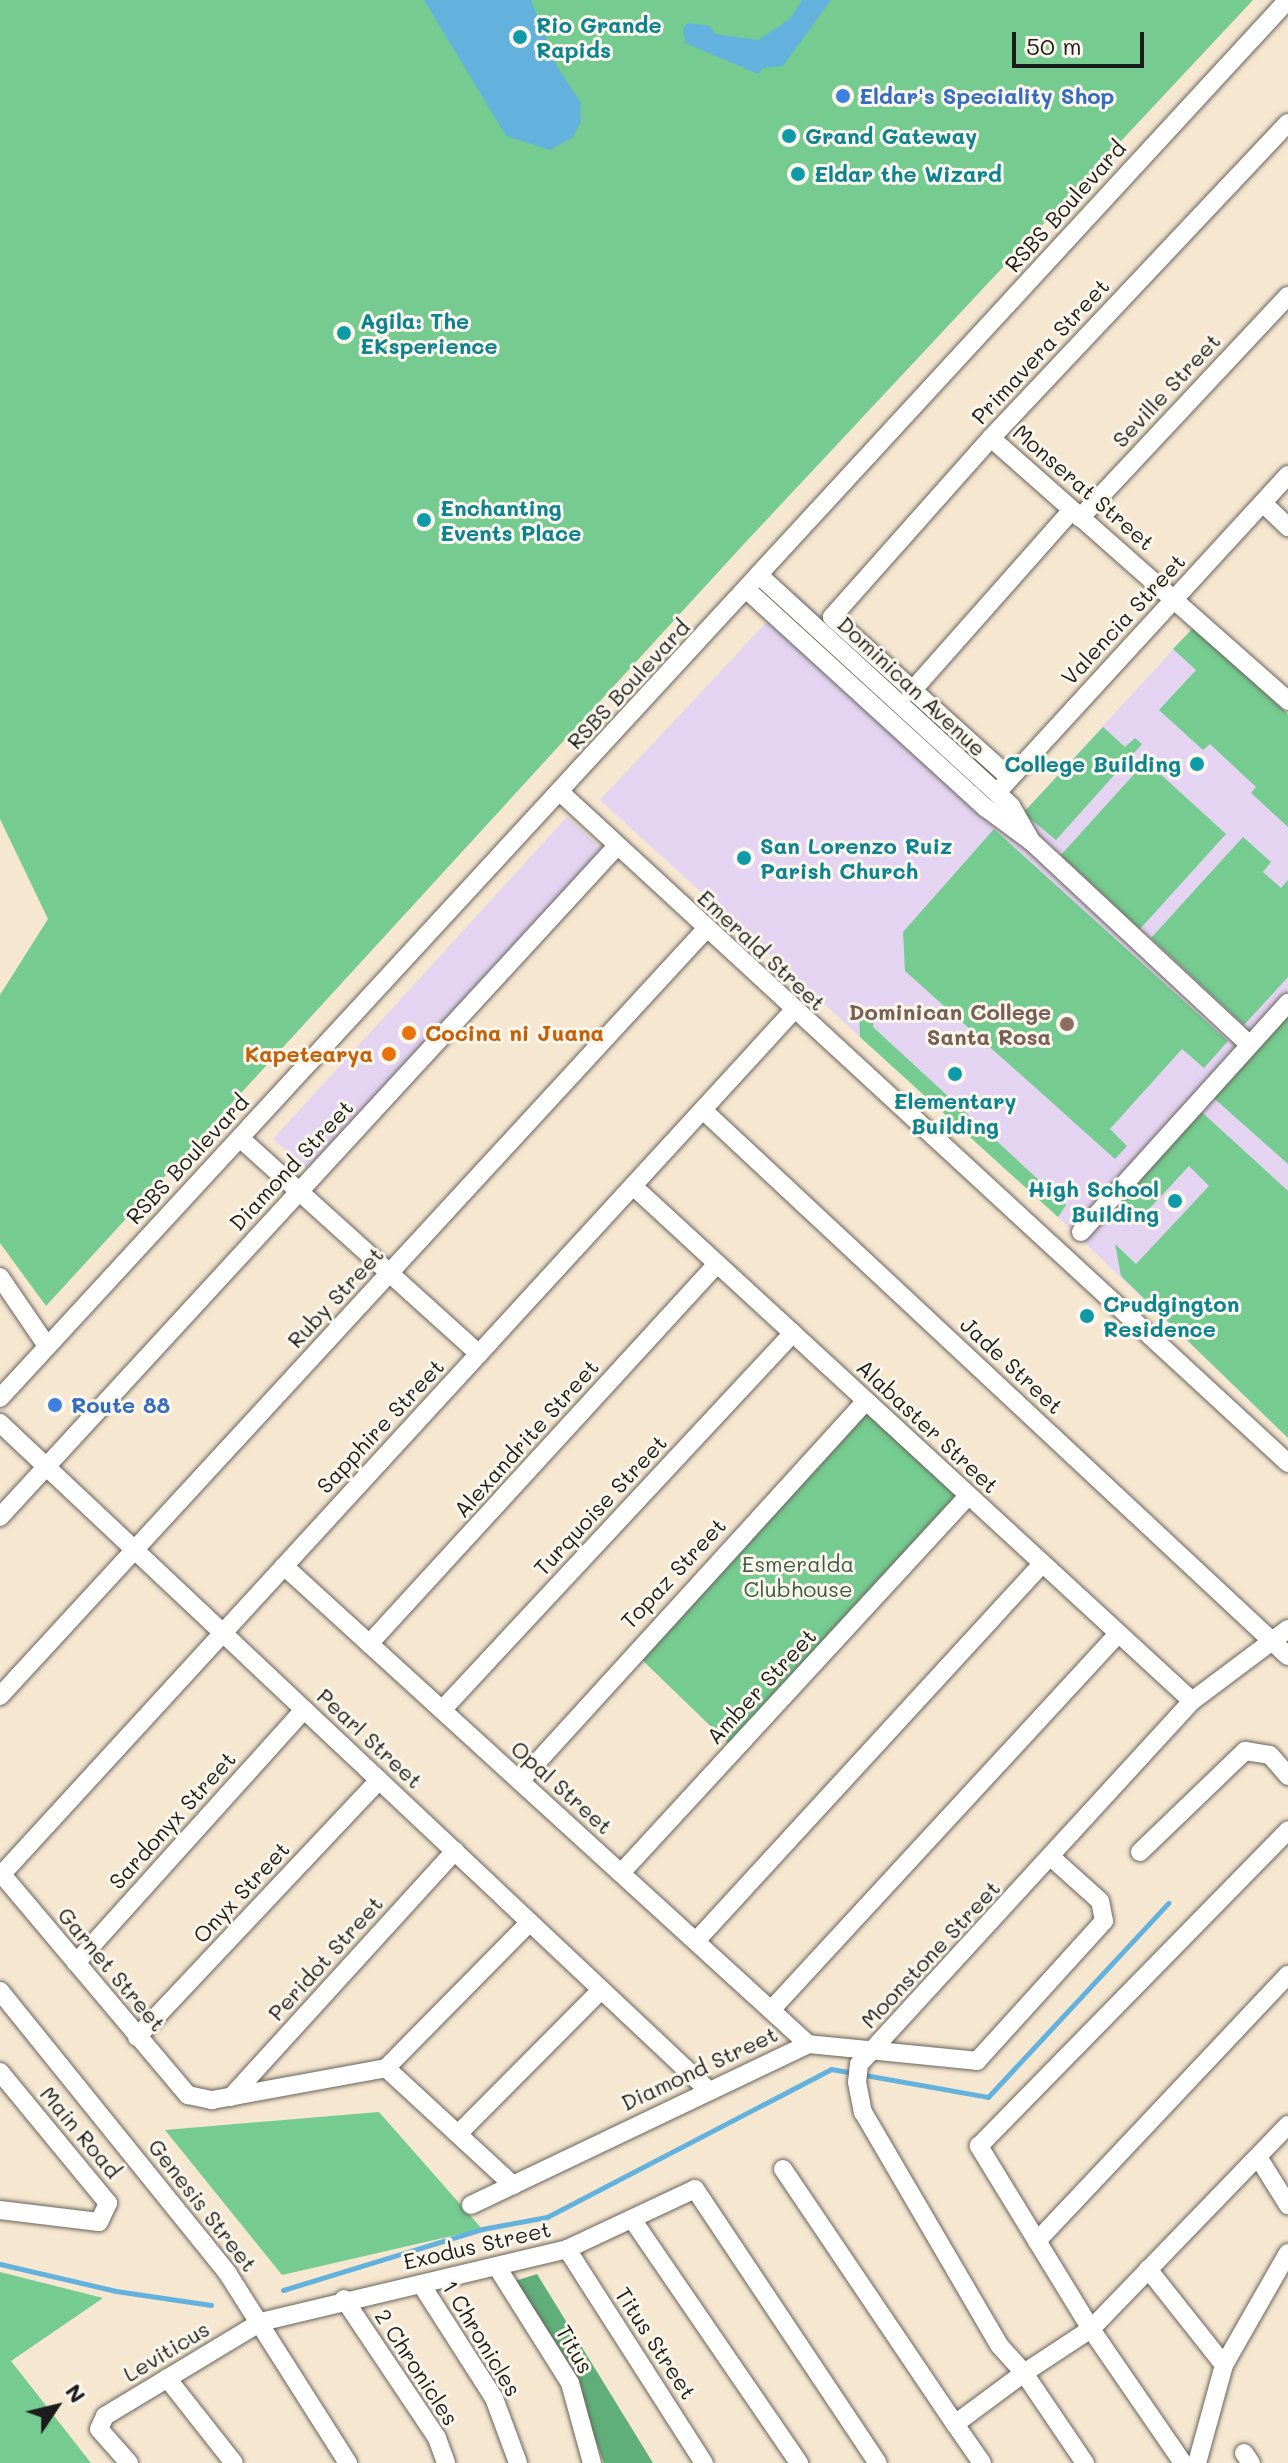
<!DOCTYPE html>
<style>
body{margin:0}
#map{position:relative;width:1288px;height:2463px;overflow:hidden;background:#f6e7d1;font-family:Mali,sans-serif}
div>[style]{position:absolute}
[style*='--x']{left:calc(var(--x)*1px);top:calc(var(--y)*1px);width:calc(var(--w)*1px);rotate:calc(var(--a)*1deg)}
.built>*{inset:0;background:#e4d3f1}
.green>*{inset:0;background:#75cb90}
.forest>*{inset:0;background:#60af7a}
.water>*{inset:0;background:#63b2dd}
.stream>*{height:5px;margin:-2.5px;padding:0 2.5px;transform-origin:2.5px;border-radius:2.5px;background:#63b2dd}
.roads{filter:drop-shadow(0 0 2px #68635b) drop-shadow(0 0 2px #68635b)}
.minor>*{height:18px;margin:-9px;padding:0 9px;transform-origin:9px;border-radius:9px;background:#fff}
.dots>*{width:22px;height:22px;translate:-50% -50%;box-sizing:border-box;border:4px solid #fbf7ec;border-radius:50%}
span{translate:-50% -50%;white-space:nowrap;text-align:center;line-height:1.15;-webkit-text-stroke:6px #fbf7ec;paint-order:stroke}
.culture-label{font-size:22px;color:#0d838f;font-weight:700}
.left{translate:0 -50%;text-align:left}
.right{translate:-100% -50%;text-align:right}
.shop-label{font-size:22px;color:#366cbe;font-weight:700}
.street-label{font-size:22px;color:#1c1c1c}
.education-label{font-size:22px;color:#785e54;font-weight:700}
.food-label{font-size:22px;color:#c56008;font-weight:700}
.park-label{font-size:22px;color:#3b5945}
.north{position:absolute;left:16px;top:2367px;width:80px;height:80px;-webkit-text-stroke:6px #fbf7ec;paint-order:stroke;rotate:55deg;font-size:22px;font-weight:700;line-height:32px;text-align:center;color:#1c1c1c}
.north::after{content:'';display:block;margin:auto;width:28px;height:36px;background:#1c1c1c;clip-path:polygon(50% 0,100% 100%,50% 72%,0 100%)}
.scale{position:absolute;left:1012px;top:32px;width:132px;height:36px;box-sizing:border-box;border:4px solid #1c1c1c;border-top:0;padding-left:10px;font-size:24px;line-height:28px;white-space:nowrap;color:#1c1c1c;-webkit-text-stroke:6px #fbf7ec;paint-order:stroke}
</style>
<div id="map">
<div class="built">
<div style="clip-path:polygon(795px 592px,1023px 813px,1193px 628px,1288px 714px,1288px 1438px,1058px 1217px,600px 800px)"></div>
<div style="clip-path:polygon(567px 817px,602px 849px,309px 1170px,273px 1139px)"></div>
</div>
<div class="green">
<div style="clip-path:polygon(0 0,1253px 0,743px 545px,46px 1306px,0 1243px,0 995px,48px 919px,0 819px)"></div>
<div style="clip-path:polygon(1193px 628px,1288px 714px,1288px 827px,1251px 793px,1256px 787px,1210px 744px,1203px 750px,1159px 710px,1196px 670px,1173px 649px)"></div>
<div style="clip-path:polygon(1103px 727px,1125px 747px,1135px 738px,1142px 744px,1056px 840px,1023px 813px)"></div>
<div style="clip-path:polygon(1146px 761px,1226px 834px,1140px 929px,1061px 855px)"></div>
<div style="clip-path:polygon(994px 829px,1228px 1041px,1204px 1068px,1182px 1049px,1110px 1129px,1127px 1146px,1115px 1159px,905px 971px,903px 932px)"></div>
<div style="clip-path:polygon(1243px 837px,1271px 862px,1263px 872px,1281px 888px,1288px 880px,1288px 977px,1244px 1025px,1151px 938px)"></div>
<div style="clip-path:polygon(1288px 1003px,1288px 1164px,1207px 1092px)"></div>
<div style="clip-path:polygon(859px 1012px,874px 1020px,873px 1027px,1066px 1205px,1058px 1217px,860px 1037px)"></div>
<div style="clip-path:polygon(1194px 1105px,1288px 1191px,1288px 1438px,1121px 1276px,1115px 1244px,1136px 1264px,1209px 1186px,1189px 1166px,1137px 1222px,1109px 1197px)"></div>
<div style="clip-path:polygon(863px 1410px,961px 1497px,730px 1745px,636px 1654px)"></div>
<div style="clip-path:polygon(379px 2112px,482px 2229px,282px 2275px,165px 2130px)"></div>
<div style="clip-path:polygon(0 2272px,103px 2298px,11px 2361px,91px 2463px,0 2463px)"></div>
</div>
<div class="forest">
<div style="clip-path:polygon(537px 2274px,653px 2463px,604px 2463px,574px 2381px,515px 2281px)"></div>
</div>
<div class="water">
<div style="clip-path:polygon(424px 0,531px 0,557px 66px,581px 103px,581px 122px,572px 138px,550px 150px,506px 136px)"></div>
<div style="clip-path:polygon(802px 0,831px 0,783px 66px,763px 68px,758px 74px,685px 43px,683px 28px,688px 23px,710px 26px,715px 34px,758px 40px,790px 19px)"></div>
</div>
<div class="stream">
<div style="--x:0;--y:2264;--w:119;--a:13.1"></div>
<div style="--x:116;--y:2291;--w:96;--a:8.4"></div>
<div style="--x:283;--y:2290;--w:208;--a:-17"></div>
<div style="--x:482;--y:2229;--w:66;--a:-10.5"></div>
<div style="--x:547;--y:2217;--w:320;--a:-27.5"></div>
<div style="--x:831;--y:2069;--w:159;--a:10.1"></div>
<div style="--x:988;--y:2097;--w:265;--a:-47.1"></div>
</div>
<div class="roads">
<div class="minor">
<div style="--x:991;--y:438;--w:397;--a:41.5"></div>
<div style="--x:1263;--y:503;--w:35;--a:44"></div>
<div style="--x:1080;--y:518;--w:304;--a:-46.9"></div>
<div style="--x:747;--y:590;--w:323;--a:42.4"></div>
<div style="--x:986;--y:808;--w:56;--a:36.3"></div>
<div style="--x:1031;--y:841;--w:40;--a:-119.7"></div>
<div style="--x:1011;--y:806;--w:340;--a:-137.5"></div>
<div style="--x:911;--y:692;--w:242;--a:-48.5"></div>
<div style="--x:1010;--y:778;--w:240;--a:-137.9"></div>
<div style="--x:832;--y:617;--w:239;--a:-48.4"></div>
<div style="--x:991;--y:438;--w:433;--a:-46.7"></div>
<div style="--x:1003;--y:786;--w:422;--a:-47.5"></div>
<div style="--x:560;--y:792;--w:990;--a:42.67"></div>
<div style="--x:1031;--y:841;--w:299;--a:43"></div>
<div style="--x:703;--y:1110;--w:800;--a:43.03"></div>
<div style="--x:240;--y:1138;--w:322;--a:42.1"></div>
<div style="--x:633;--y:1186;--w:760;--a:42.65"></div>
<div style="--x:1081;--y:1232;--w:309;--a:-47.9"></div>
<div style="--x:0;--y:1277;--w:83;--a:55.7"></div>
<div style="--x:0;--y:1398;--w:1901;--a:-47.35"></div>
<div style="--x:0;--y:1423;--w:970;--a:43.29"></div>
<div style="--x:0;--y:1517;--w:912;--a:-47.4"></div>
<div style="--x:284;--y:1566;--w:709;--a:42.37"></div>
<div style="--x:1288;--y:1629;--w:120;--a:143.1"></div>
<div style="--x:1192;--y:1701;--w:493;--a:132.5"></div>
<div style="--x:859;--y:2064;--w:18;--a:96"></div>
<div style="--x:857;--y:2082;--w:31;--a:79"></div>
<div style="--x:863;--y:2112;--w:270;--a:59.7"></div>
<div style="--x:999;--y:2345;--w:38;--a:48"></div>
<div style="--x:1024;--y:2373;--w:80;--a:-33.3"></div>
<div style="--x:1091;--y:2329;--w:284;--a:-46"></div>
<div style="--x:369;--y:1644;--w:515;--a:-47.52"></div>
<div style="--x:0;--y:1696;--w:1041;--a:-47.37"></div>
<div style="--x:442;--y:1710;--w:515;--a:-47.05"></div>
<div style="--x:520;--y:1781;--w:513;--a:-47.69"></div>
<div style="--x:1140;--y:1852;--w:146;--a:-43.9"></div>
<div style="--x:1245;--y:1751;--w:25;--a:9"></div>
<div style="--x:1270;--y:1755;--w:28;--a:49"></div>
<div style="--x:0;--y:1872;--w:292;--a:49.9"></div>
<div style="--x:188;--y:2095;--w:25;--a:12"></div>
<div style="--x:212;--y:2100;--w:177;--a:-10.4"></div>
<div style="--x:386;--y:2068;--w:173;--a:42.7"></div>
<div style="--x:621;--y:1873;--w:512;--a:-47.37"></div>
<div style="--x:2;--y:1874;--w:1171;--a:-47.49"></div>
<div style="--x:696;--y:1941;--w:512;--a:-47.46"></div>
<div style="--x:76;--y:1963;--w:341;--a:-48"></div>
<div style="--x:0;--y:1991;--w:363;--a:51.1"></div>
<div style="--x:228;--y:2274;--w:224;--a:57.6"></div>
<div style="--x:771;--y:2010;--w:512;--a:-47.3"></div>
<div style="--x:137;--y:2037;--w:353;--a:-46.7"></div>
<div style="--x:386;--y:2068;--w:205;--a:-45.4"></div>
<div style="--x:0;--y:2072;--w:170;--a:50.5"></div>
<div style="--x:108;--y:2203;--w:21;--a:115"></div>
<div style="--x:99;--y:2222;--w:100;--a:-173.1"></div>
<div style="--x:231;--y:2097;--w:333;--a:-47.7"></div>
<div style="--x:460;--y:2132;--w:200;--a:-45.2"></div>
<div style="--x:1258;--y:2157;--w:57;--a:58"></div>
<div style="--x:783;--y:2169;--w:308;--a:56"></div>
<div style="--x:955;--y:2424;--w:86;--a:-36.5"></div>
<div style="--x:1024;--y:2373;--w:109;--a:55.9"></div>
<div style="--x:471;--y:2205;--w:373;--a:-25.5"></div>
<div style="--x:808;--y:2044;--w:170;--a:5.7"></div>
<div style="--x:977;--y:2061;--w:189;--a:-47.8"></div>
<div style="--x:1104;--y:1921;--w:20;--a:-101"></div>
<div style="--x:1100;--y:1901;--w:64;--a:-138.1"></div>
<div style="--x:632;--y:2219;--w:296;--a:55.6"></div>
<div style="--x:1037;--y:2241;--w:366;--a:-46.7"></div>
<div style="--x:567;--y:2249;--w:254;--a:57.4"></div>
<div style="--x:497;--y:2267;--w:137;--a:57.8"></div>
<div style="--x:570;--y:2383;--w:83;--a:74.6"></div>
<div style="--x:1148;--y:2269;--w:122;--a:51.6"></div>
<div style="--x:421;--y:2284;--w:135;--a:57.4"></div>
<div style="--x:494;--y:2398;--w:69;--a:69.7"></div>
<div style="--x:344;--y:2299;--w:167;--a:56.2"></div>
<div style="--x:437;--y:2438;--w:27;--a:70"></div>
<div style="--x:167;--y:2378;--w:108;--a:51.8"></div>
<div style="--x:955;--y:2424;--w:47;--a:55.3"></div>
<div style="--x:1244;--y:2453;--w:12;--a:55"></div>
<div style="--x:129;--y:2463;--w:45;--a:-131.4"></div>
<div style="--x:99;--y:2429;--w:14;--a:-65"></div>
<div style="--x:105;--y:2416;--w:182;--a:-31.1"></div>
<div style="--x:261;--y:2322;--w:315;--a:-13.4"></div>
<div style="--x:567;--y:2249;--w:141;--a:-25.1"></div>
<div style="--x:695;--y:2189;--w:329;--a:56.3"></div>
<div style="--x:1183;--y:2463;--w:163;--a:-124.5"></div>
<div style="--x:1091;--y:2329;--w:215;--a:-121.5"></div>
<div style="--x:979;--y:2146;--w:442;--a:-45.6"></div>
<div style="--x:1197;--y:2463;--w:102;--a:-74.6"></div>
<div style="--x:1224;--y:2365;--w:129;--a:-60.3"></div>
</div>
</div>
<div class="dots">
<div style="left:520px;top:37px;background:#0f9aa8"></div>
<div style="left:843px;top:96px;background:#3f7fe0"></div>
<div style="left:789px;top:136px;background:#0f9aa8"></div>
<div style="left:798px;top:174px;background:#0f9aa8"></div>
<div style="left:344px;top:333px;background:#0f9aa8"></div>
<div style="left:424px;top:520px;background:#0f9aa8"></div>
<div style="left:1197px;top:764px;background:#0f9aa8"></div>
<div style="left:744px;top:858px;background:#0f9aa8"></div>
<div style="left:1067px;top:1024px;background:#8d6e63"></div>
<div style="left:409px;top:1033px;background:#e8710a"></div>
<div style="left:389px;top:1054px;background:#e8710a"></div>
<div style="left:955px;top:1074px;background:#0f9aa8"></div>
<div style="left:1175px;top:1201px;background:#0f9aa8"></div>
<div style="left:1087px;top:1316px;background:#0f9aa8"></div>
<div style="left:55px;top:1405px;background:#3f7fe0"></div>
</div>
<div class="culture-label">
<span class="left" style="left:536px;top:37px">Rio Grande<br>Rapids</span>
<span class="left" style="left:805px;top:136px">Grand Gateway</span>
<span class="left" style="left:814px;top:174px">Eldar the Wizard</span>
<span class="left" style="left:360px;top:333px">Agila: The<br>EKsperience</span>
<span class="left" style="left:440px;top:520px">Enchanting<br>Events Place</span>
<span class="right" style="left:1181px;top:764px">College Building</span>
<span class="left" style="left:760px;top:858px">San Lorenzo Ruiz<br>Parish Church</span>
<span style="left:955px;top:1113px">Elementary<br>Building</span>
<span class="right" style="left:1159px;top:1201px">High School<br>Building</span>
<span class="left" style="left:1103px;top:1316px">Crudgington<br>Residence</span>
</div>
<div class="shop-label">
<span class="left" style="left:859px;top:96px">Eldar's Speciality Shop</span>
<span class="left" style="left:71px;top:1405px">Route 88</span>
</div>
<div class="street-label">
<span style="left:1065px;top:206px;rotate:-48deg">RSBS Boulevard</span>
<span style="left:1040px;top:351px;rotate:-47deg">Primavera Street</span>
<span style="left:1166px;top:390px;rotate:-47deg">Seville Street</span>
<span style="left:1084px;top:487px;rotate:41deg">Monserat Street</span>
<span style="left:1123px;top:619px;rotate:-47deg">Valencia Street</span>
<span style="left:628px;top:684px;rotate:-47deg">RSBS Boulevard</span>
<span style="left:912px;top:686px;rotate:43deg">Dominican Avenue</span>
<span style="left:762px;top:950px;rotate:43deg">Emerald Street</span>
<span style="left:187px;top:1159px;rotate:-47deg">RSBS Boulevard</span>
<span style="left:291px;top:1165px;rotate:-47deg">Diamond Street</span>
<span style="left:335px;top:1297px;rotate:-47deg">Ruby Street</span>
<span style="left:1012px;top:1365px;rotate:43deg">Jade Street</span>
<span style="left:380px;top:1426px;rotate:-47deg">Sapphire Street</span>
<span style="left:928px;top:1426px;rotate:43deg">Alabaster Street</span>
<span style="left:526px;top:1438px;rotate:-48deg">Alexandrite Street</span>
<span style="left:600px;top:1505px;rotate:-47deg">Turquoise Street</span>
<span style="left:673px;top:1573px;rotate:-47deg">Topaz Street</span>
<span style="left:761px;top:1686px;rotate:-47deg">Amber Street</span>
<span style="left:370px;top:1738px;rotate:43deg">Pearl Street</span>
<span style="left:562px;top:1787px;rotate:42deg">Opal Street</span>
<span style="left:172px;top:1820px;rotate:-48deg">Sardonyx Street</span>
<span style="left:241px;top:1892px;rotate:-47deg">Onyx Street</span>
<span style="left:930px;top:1954px;rotate:-47deg">Moonstone Street</span>
<span style="left:325px;top:1958px;rotate:-48deg">Peridot Street</span>
<span style="left:112px;top:1969px;rotate:50deg">Garnet Street</span>
<span style="left:699px;top:2068px;rotate:-25deg">Diamond Street</span>
<span style="left:81px;top:2132px;rotate:50deg">Main Road</span>
<span style="left:203px;top:2205px;rotate:52deg">Genesis Street</span>
<span style="left:477px;top:2245px;rotate:-13deg">Exodus Street</span>
<span style="left:482px;top:2338px;rotate:59deg">1 Chronicles</span>
<span style="left:656px;top:2343px;rotate:57deg">Titus Street</span>
<span style="left:575px;top:2349px;rotate:60deg">Titus</span>
<span style="left:166px;top:2351px;rotate:-31deg">Leviticus</span>
<span style="left:417px;top:2367px;rotate:57deg">2 Chronicles</span>
</div>
<div class="education-label">
<span class="right" style="left:1051px;top:1024px">Dominican College<br>Santa Rosa</span>
</div>
<div class="food-label">
<span class="left" style="left:425px;top:1033px">Cocina ni Juana</span>
<span class="right" style="left:373px;top:1054px">Kapetearya</span>
</div>
<div class="park-label">
<span style="left:798px;top:1576px">Esmeralda<br>Clubhouse</span>
</div>
<div class="north">N</div>
<div class="scale">50 m</div>
</div>
